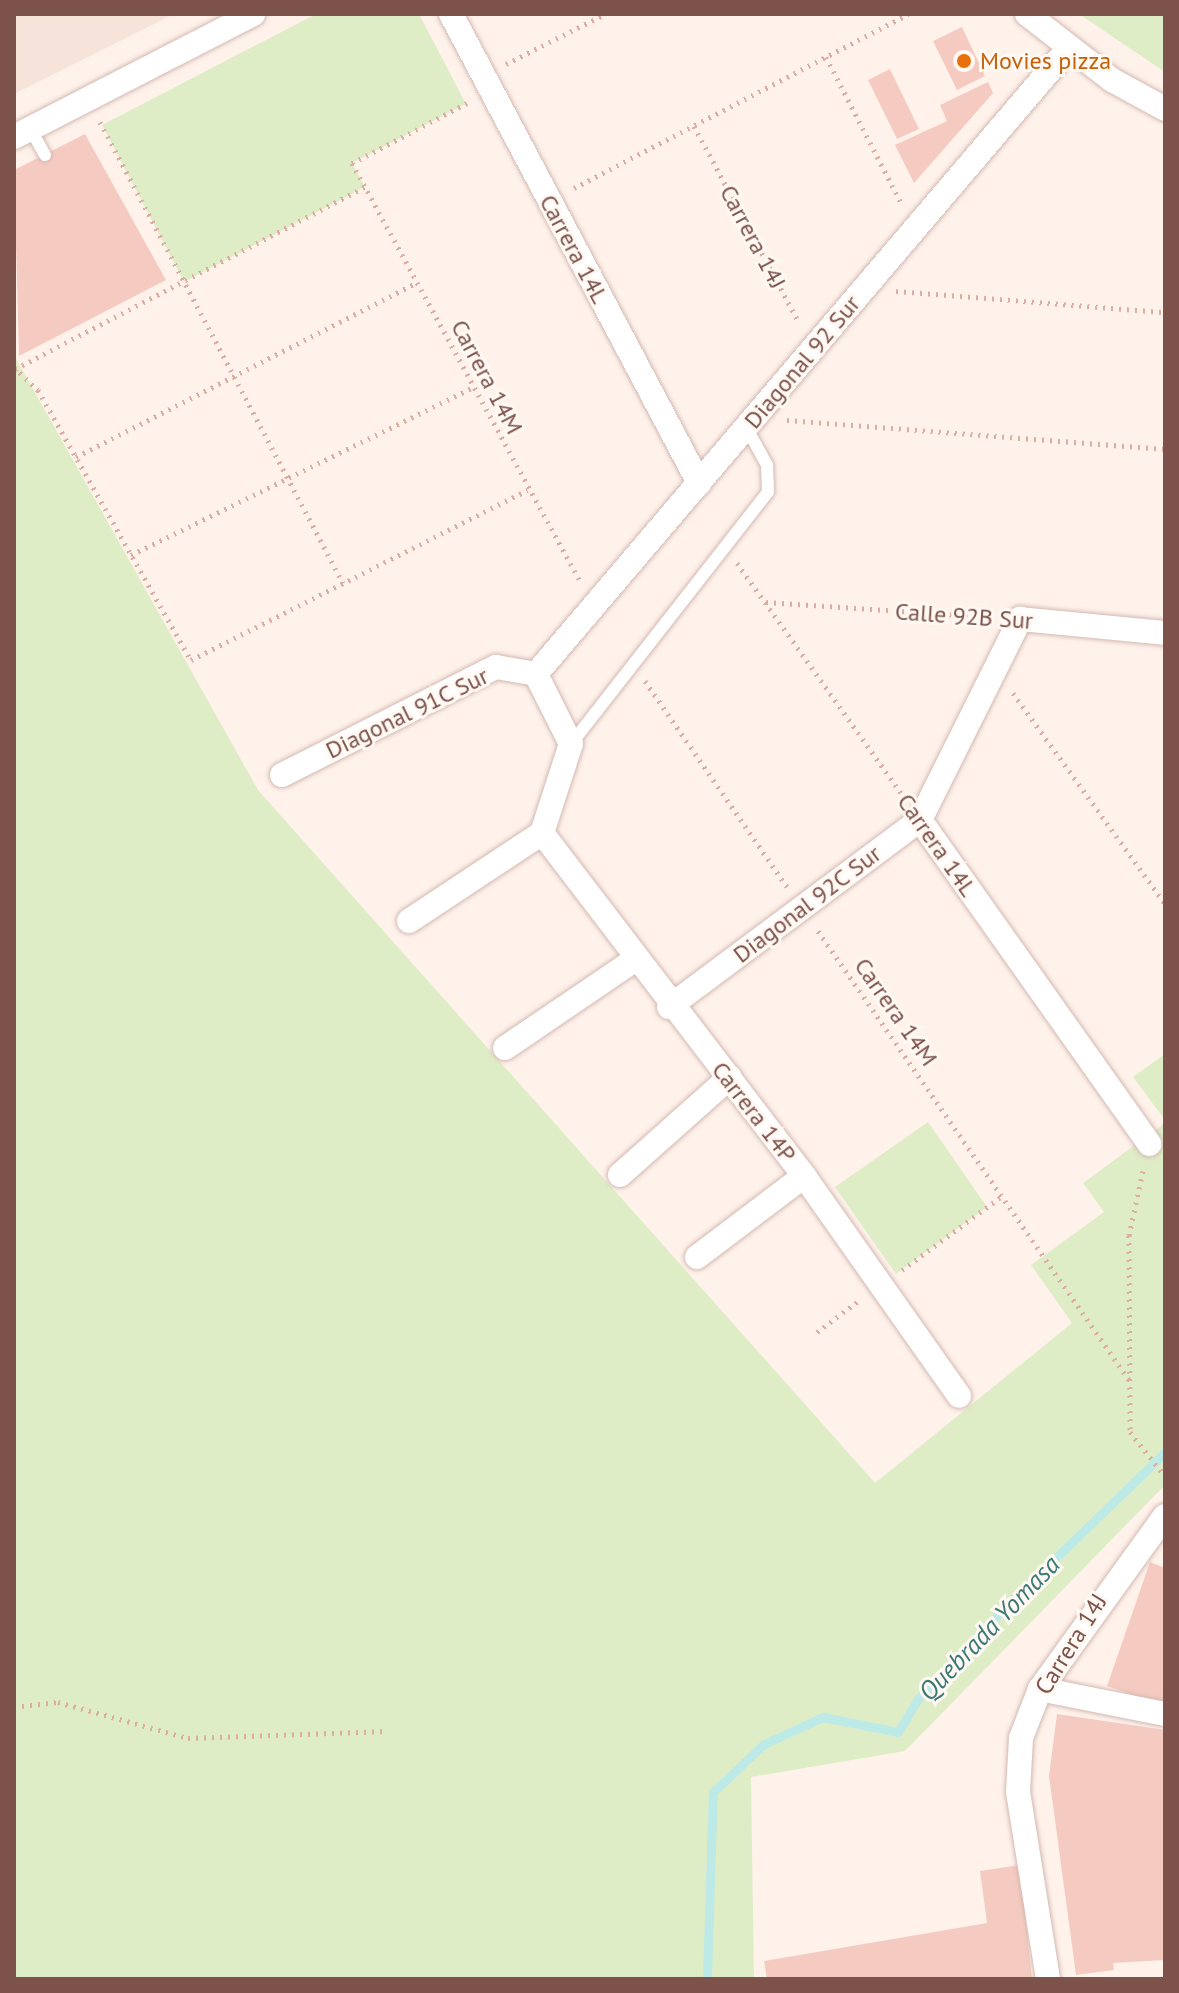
<!DOCTYPE html>
<style>
body{margin:0}
#map{position:relative;width:1179px;height:1993px;overflow:hidden;background:#fef2eb;font-family:"PT Sans",sans-serif}
div>[style]{position:absolute}
[style*='--x']{left:calc(var(--x)*1px);top:calc(var(--y)*1px);width:calc(var(--w)*1px);rotate:calc(var(--a)*1deg)}
.residential>*{inset:0;background:#f6e3d9}
.green>*{inset:0;background:#dfedc7}
.stream>*{height:9px;margin:-4.5px;padding:0 4.5px;transform-origin:4.5px;border-radius:4.5px;background:#bdeae7}
.building>*{inset:0;background:#f5cbc1}
.path>*{height:5px;margin-top:-2.5px;transform-origin:0;background:repeating-linear-gradient(90deg,#dbada3 0 2px,transparent 0 8px)}
.roads{filter:drop-shadow(0 0 2px #d4b9b2) drop-shadow(0 0 2px #d4b9b2)}
.service>*{height:12px;margin:-6px;padding:0 6px;transform-origin:6px;border-radius:6px;background:#fff}
.minor>*{height:24px;margin:-12px;padding:0 12px;transform-origin:12px;border-radius:12px;background:#fff}
.dots>*{width:22px;height:22px;translate:-50% -50%;box-sizing:border-box;border:4px solid #fff8f3;border-radius:50%}
span{translate:-50% -50%;white-space:nowrap;text-align:center;line-height:1.15;-webkit-text-stroke:6px #fff8f3;paint-order:stroke}
.food-label{font-size:24px;color:#c56008}
.left{translate:0 -50%;text-align:left}
.street-label{font-size:24px;color:#7c524b}
.water-label{font-size:26px;color:#3a7976;font-style:italic}
.frame{position:absolute;inset:0;border:16px solid #7c524b;pointer-events:none}
</style>
<div id="map">
<div class="residential">
<div style="clip-path:polygon(14px 14px,174px 14px,14px 94px)"></div>
</div>
<div class="green">
<div style="clip-path:polygon(316px 14px,419px 14px,466px 104px,352px 163px,365px 187px,184px 282px,102px 125px)"></div>
<div style="clip-path:polygon(1079px 14px,1165px 14px,1165px 72px)"></div>
<div style="clip-path:polygon(14px 355px,258px 790px,875px 1483px,1072px 1323px,1031px 1265px,1104px 1212px,1083px 1183px,1165px 1123px,1165px 1485px,905px 1751px,751px 1777px,754px 1979px,14px 1979px)"></div>
<div style="clip-path:polygon(1165px 1054px,1165px 1120px,1133px 1077px)"></div>
<div style="clip-path:polygon(928px 1122px,987px 1207px,896px 1274px,835px 1187px)"></div>
</div>
<div class="stream">
<div style="--x:707;--y:1979;--w:187;--a:-88.2"></div>
<div style="--x:713;--y:1792;--w:70;--a:-43.3"></div>
<div style="--x:764;--y:1744;--w:65;--a:-24.6"></div>
<div style="--x:823;--y:1717;--w:76;--a:11.3"></div>
<div style="--x:898;--y:1732;--w:37;--a:-59"></div>
<div style="--x:917;--y:1700;--w:138;--a:-46.5"></div>
<div style="--x:1012;--y:1600;--w:213;--a:-44"></div>
</div>
<div class="building">
<div style="clip-path:polygon(962px 27px,985px 76px,957px 90px,933px 41px)"></div>
<div style="clip-path:polygon(890px 69px,919px 129px,897px 139px,868px 80px)"></div>
<div style="clip-path:polygon(988px 82px,993px 93px,914px 183px,895px 145px,947px 121px,940px 105px)"></div>
<div style="clip-path:polygon(85px 134px,166px 280px,19px 356px,14px 170px)"></div>
<div style="clip-path:polygon(1150px 1562px,1165px 1568px,1165px 1706px,1107px 1686px)"></div>
<div style="clip-path:polygon(1057px 1714px,1165px 1730px,1165px 1960px,1113px 1963px,1114px 1970px,1076px 1975px,1049px 1776px)"></div>
<div style="clip-path:polygon(1020px 1865px,1032px 1979px,767px 1979px,764px 1961px,987px 1923px,980px 1871px)"></div>
</div>
<div class="path">
<div style="--x:826;--y:57;--w:166;--a:62.8"></div>
<div style="--x:506;--y:64;--w:111;--a:-26.8"></div>
<div style="--x:467;--y:103;--w:130;--a:152.4"></div>
<div style="--x:352;--y:163;--w:476;--a:61.4"></div>
<div style="--x:100;--y:122;--w:521;--a:62.21"></div>
<div style="--x:694;--y:126;--w:223;--a:61.9"></div>
<div style="--x:574;--y:188;--w:377;--a:-27.5"></div>
<div style="--x:896;--y:291;--w:270;--a:4.5"></div>
<div style="--x:14;--y:367;--w:33;--a:44"></div>
<div style="--x:38;--y:390;--w:310;--a:60.5"></div>
<div style="--x:191;--y:660;--w:377;--a:-26.8"></div>
<div style="--x:15;--y:369;--w:394;--a:-27.5"></div>
<div style="--x:787;--y:420;--w:379;--a:4.4"></div>
<div style="--x:76;--y:457;--w:382;--a:-27.1"></div>
<div style="--x:131;--y:555;--w:380;--a:-26.1"></div>
<div style="--x:737;--y:563;--w:286;--a:54.5"></div>
<div style="--x:766;--y:602;--w:225;--a:3.8"></div>
<div style="--x:645;--y:681;--w:250;--a:55.4"></div>
<div style="--x:1013;--y:693;--w:260;--a:54.2"></div>
<div style="--x:818;--y:931;--w:546;--a:55.29"></div>
<div style="--x:1143;--y:1171;--w:66;--a:102.3"></div>
<div style="--x:1129;--y:1235;--w:197;--a:89.7"></div>
<div style="--x:1130;--y:1432;--w:56;--a:51.5"></div>
<div style="--x:902;--y:1270;--w:124;--a:-36.5"></div>
<div style="--x:817;--y:1332;--w:55;--a:-36.9"></div>
<div style="--x:14;--y:1707;--w:44;--a:-6.5"></div>
<div style="--x:58;--y:1702;--w:135;--a:15.5"></div>
<div style="--x:188;--y:1738;--w:200;--a:-2"></div>
</div>
<div class="roads">
<div class="service">
<div style="--x:30;--y:128;--w:31;--a:61"></div>
<div style="--x:571;--y:744;--w:320;--a:-52"></div>
<div style="--x:768;--y:492;--w:27;--a:-92"></div>
<div style="--x:767;--y:465;--w:43;--a:-118.9"></div>
</div>
<div class="minor">
<div style="--x:451;--y:14;--w:531;--a:62.13"></div>
<div style="--x:1027;--y:14;--w:108;--a:37.8"></div>
<div style="--x:1112;--y:80;--w:60;--a:28.7"></div>
<div style="--x:14;--y:137;--w:269;--a:-27.2"></div>
<div style="--x:536;--y:674;--w:821;--a:-49.6"></div>
<div style="--x:282;--y:775;--w:240;--a:-26.8"></div>
<div style="--x:496;--y:667;--w:41;--a:9.9"></div>
<div style="--x:920;--y:820;--w:397;--a:54.7"></div>
<div style="--x:542;--y:833;--w:432;--a:52.6"></div>
<div style="--x:804;--y:1176;--w:269;--a:54.8"></div>
<div style="--x:409;--y:921;--w:159;--a:-33.5"></div>
<div style="--x:542;--y:833;--w:94;--a:-72"></div>
<div style="--x:571;--y:744;--w:78;--a:-116.6"></div>
<div style="--x:669;--y:1007;--w:313;--a:-36.7"></div>
<div style="--x:920;--y:820;--w:225;--a:-63.5"></div>
<div style="--x:1020;--y:619;--w:146;--a:5.5"></div>
<div style="--x:505;--y:1048;--w:158;--a:-34.2"></div>
<div style="--x:620;--y:1175;--w:147;--a:-41.7"></div>
<div style="--x:697;--y:1257;--w:134;--a:-37.1"></div>
<div style="--x:1040;--y:1689;--w:127;--a:11.3"></div>
<div style="--x:1048;--y:1979;--w:189;--a:-99.1"></div>
<div style="--x:1018;--y:1792;--w:54;--a:-86.8"></div>
<div style="--x:1021;--y:1738;--w:53;--a:-68.8"></div>
<div style="--x:1040;--y:1689;--w:213;--a:-54.2"></div>
</div>
</div>
<div class="dots">
<div style="left:964px;top:61px;background:#e8710a"></div>
</div>
<div class="food-label">
<span class="left" style="left:980px;top:61px">Movies pizza</span>
</div>
<div class="street-label">
<span style="left:753px;top:237px;rotate:62deg">Carrera 14J</span>
<span style="left:574px;top:249px;rotate:62deg">Carrera 14L</span>
<span style="left:802px;top:362px;rotate:-50deg">Diagonal 92 Sur</span>
<span style="left:487px;top:377px;rotate:62deg">Carrera 14M</span>
<span style="left:964px;top:616px;rotate:4deg">Calle 92B Sur</span>
<span style="left:407px;top:713px;rotate:-26deg">Diagonal 91C Sur</span>
<span style="left:937px;top:845px;rotate:55deg">Carrera 14L</span>
<span style="left:807px;top:904px;rotate:-37deg">Diagonal 92C Sur</span>
<span style="left:896px;top:1012px;rotate:55deg">Carrera 14M</span>
<span style="left:754px;top:1112px;rotate:52deg">Carrera 14P</span>
<span style="left:1071px;top:1644px;rotate:-58deg">Carrera 14J</span>
</div>
<div class="water-label">
<span style="left:989px;top:1628px;rotate:-46deg">Quebrada Yomasa</span>
</div>
<div class="frame"></div>
</div>
